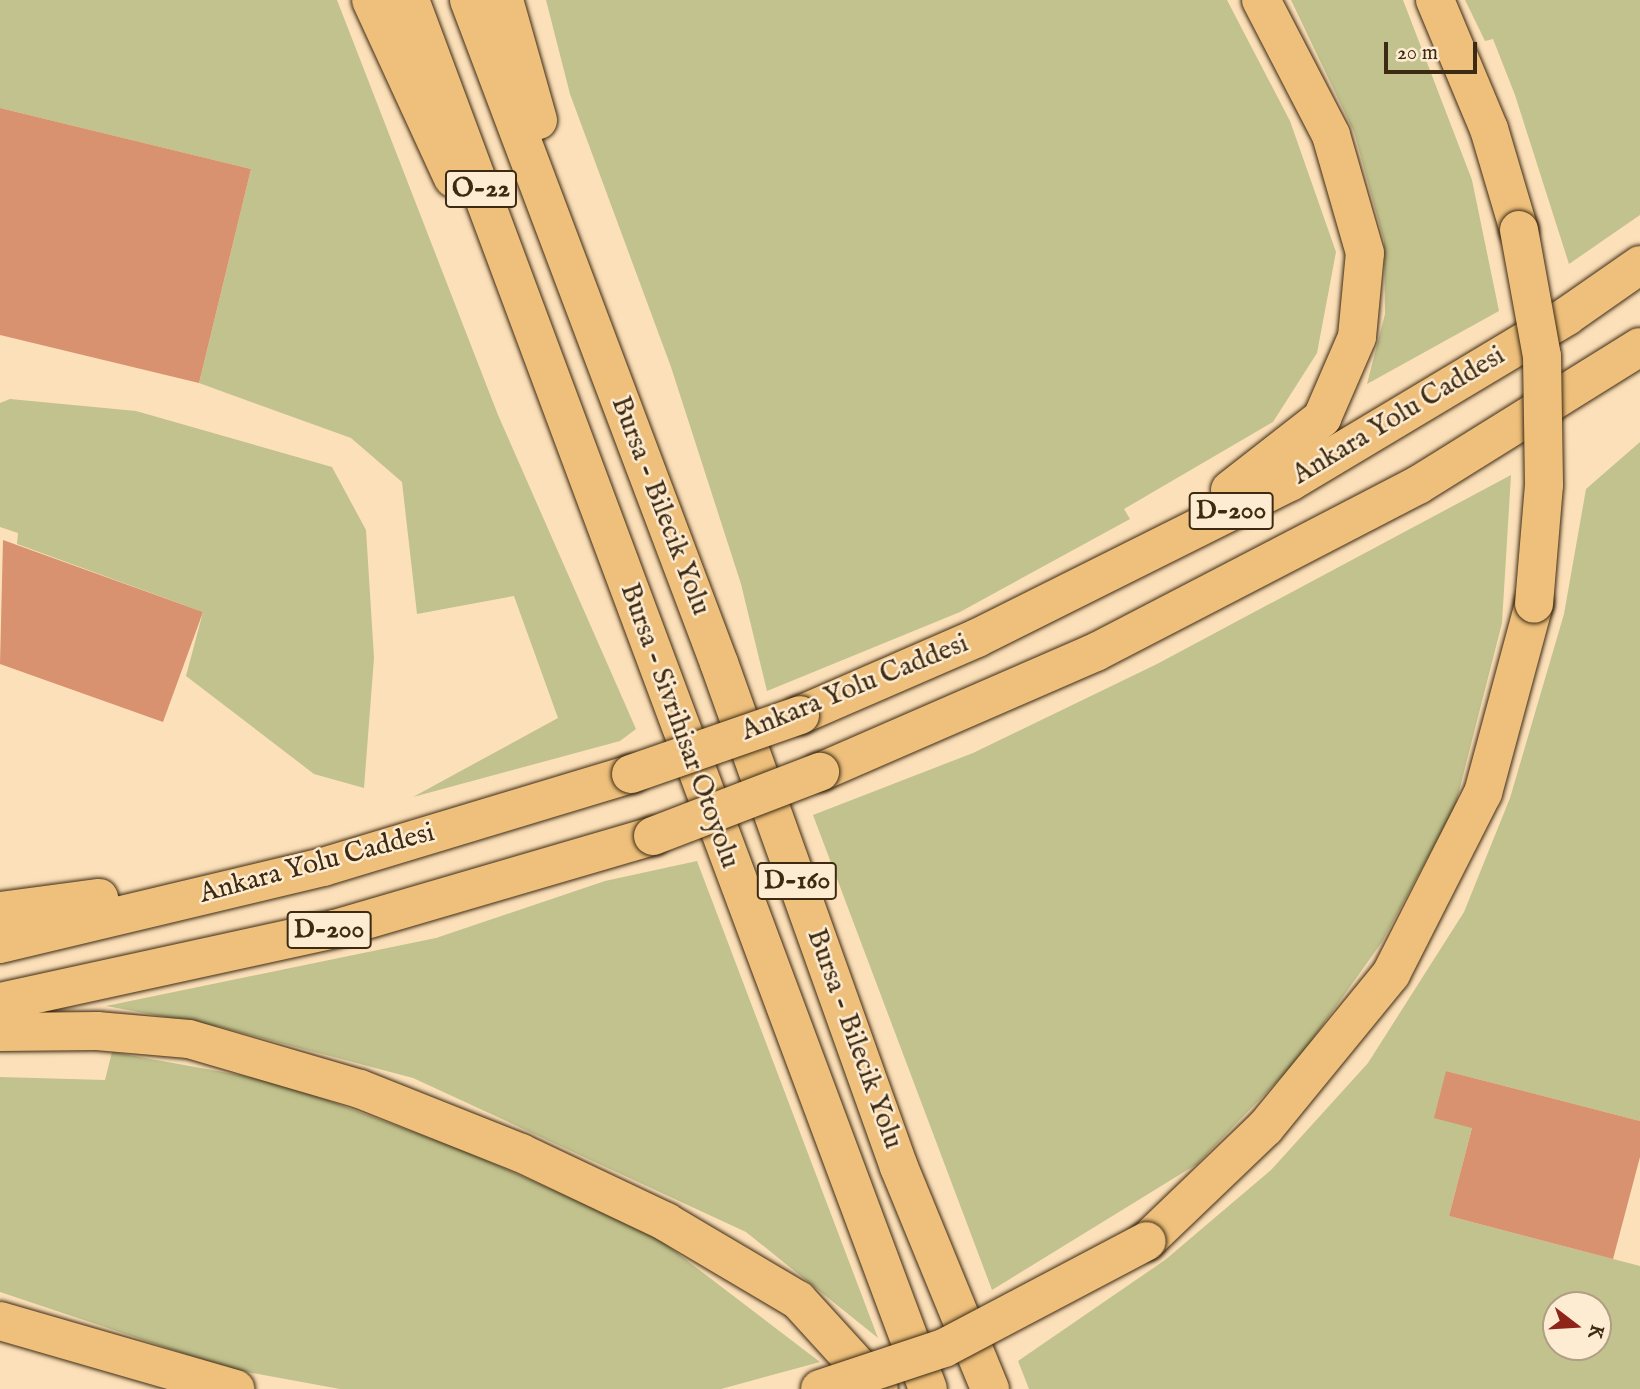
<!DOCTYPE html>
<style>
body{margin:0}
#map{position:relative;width:1640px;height:1389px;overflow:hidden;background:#fce0b9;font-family:"IM FELL English",serif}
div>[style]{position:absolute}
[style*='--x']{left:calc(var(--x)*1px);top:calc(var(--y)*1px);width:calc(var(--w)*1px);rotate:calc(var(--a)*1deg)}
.green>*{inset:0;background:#c1c28e}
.building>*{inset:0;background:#d8926f}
.roads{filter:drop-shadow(0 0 2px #3d2a12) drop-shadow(0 0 2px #3d2a12)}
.highway>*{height:38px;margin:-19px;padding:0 19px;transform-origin:19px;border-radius:19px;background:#eec07c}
.bridges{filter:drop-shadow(0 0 2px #3d2a12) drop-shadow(0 0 2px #3d2a12)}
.highway-bridge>*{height:38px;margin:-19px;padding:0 19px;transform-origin:19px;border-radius:19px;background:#eec07c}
span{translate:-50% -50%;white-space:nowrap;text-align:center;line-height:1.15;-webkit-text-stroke:5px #fdebd2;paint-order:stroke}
.shield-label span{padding:2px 5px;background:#fdebd2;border:2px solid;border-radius:5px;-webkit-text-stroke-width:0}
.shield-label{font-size:26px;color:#3d2a12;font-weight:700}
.street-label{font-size:28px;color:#3d2a12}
.north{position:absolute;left:1542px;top:1291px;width:70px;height:70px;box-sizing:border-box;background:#fdebd2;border:2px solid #b09e85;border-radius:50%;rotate:107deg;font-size:19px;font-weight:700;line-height:28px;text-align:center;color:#3d2a12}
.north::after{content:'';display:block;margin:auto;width:24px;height:32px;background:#8f2418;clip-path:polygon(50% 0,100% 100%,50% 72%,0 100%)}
.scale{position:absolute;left:1384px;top:42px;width:93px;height:32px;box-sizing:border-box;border:4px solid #3d2a12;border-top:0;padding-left:9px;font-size:21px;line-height:24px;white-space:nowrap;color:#3d2a12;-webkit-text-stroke:5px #fdebd2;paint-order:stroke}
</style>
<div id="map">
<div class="green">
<div style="clip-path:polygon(0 0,337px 0,498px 415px,636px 729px,620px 741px,413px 797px,558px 718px,514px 596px,417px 614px,402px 482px,351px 438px,199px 383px,251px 169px,0 108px)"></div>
<div style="clip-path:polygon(546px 0,1227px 0,1290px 121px,1336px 252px,1317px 353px,1273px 422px,1124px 509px,1130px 519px,960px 612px,767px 691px,741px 584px,671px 367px,570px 94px)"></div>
<div style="clip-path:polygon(1291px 0,1403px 0,1472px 180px,1499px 311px,1367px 384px,1385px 314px,1384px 241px,1354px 132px)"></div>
<div style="clip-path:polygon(1465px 0,1640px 0,1640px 215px,1569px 264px,1515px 95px,1493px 39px,1485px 41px)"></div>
<div style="clip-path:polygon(10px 399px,136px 411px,332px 467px,366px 530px,374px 658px,364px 788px,314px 774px,186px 676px,203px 612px,17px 544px,18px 533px,0 527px,0 403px)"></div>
<div style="clip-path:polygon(evenodd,1640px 442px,1640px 1121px,1446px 1071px,1472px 1128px,1449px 1216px,1640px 1266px,1640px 1389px,1029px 1389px,1018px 1361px,1165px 1260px,1271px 1170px,1368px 1063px,1464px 912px,1510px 798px,1564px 614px,1586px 489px,1640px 442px,1556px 1305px,1598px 1305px,1598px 1347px,1556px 1347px,1556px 1305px)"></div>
<div style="clip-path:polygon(1511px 475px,1502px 623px,1455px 807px,1382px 942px,1297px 1061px,1197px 1164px,992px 1290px,813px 815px,973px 753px,1157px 664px)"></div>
<div style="clip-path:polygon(697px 861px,878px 1338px,746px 1232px,413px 1078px,220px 1027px,106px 1006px,436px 938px,605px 881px)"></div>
<div style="clip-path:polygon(112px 1052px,278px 1082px,465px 1151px,651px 1233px,820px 1362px,721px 1389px,340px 1389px,230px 1369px,0 1292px,0 1077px,105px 1080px)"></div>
</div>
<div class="building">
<div style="clip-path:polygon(0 108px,251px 169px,199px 383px,0 335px)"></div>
<div style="clip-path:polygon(3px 540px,203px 612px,163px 722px,0 664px)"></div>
<div style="clip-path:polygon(1446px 1071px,1640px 1121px,1640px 1157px,1613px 1259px,1449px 1216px,1472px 1128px,1434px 1118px)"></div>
</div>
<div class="roads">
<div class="highway">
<div style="--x:371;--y:0;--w:196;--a:65.3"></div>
<div style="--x:410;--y:0;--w:1482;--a:69.55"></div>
<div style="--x:469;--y:0;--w:709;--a:69.34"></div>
<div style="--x:719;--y:663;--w:535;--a:70.35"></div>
<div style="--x:899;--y:1167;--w:240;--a:67.7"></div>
<div style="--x:504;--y:0;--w:125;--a:74.2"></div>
<div style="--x:1435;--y:0;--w:140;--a:67.3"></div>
<div style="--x:1489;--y:129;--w:105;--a:73.5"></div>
<div style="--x:1230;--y:490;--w:117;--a:-38"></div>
<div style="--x:1322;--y:418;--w:88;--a:-66.6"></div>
<div style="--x:1357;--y:337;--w:84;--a:-84.6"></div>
<div style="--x:1365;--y:253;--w:123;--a:-106.1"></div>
<div style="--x:1331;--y:135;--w:152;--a:-117.4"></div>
<div style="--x:800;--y:715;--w:193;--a:-23.5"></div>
<div style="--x:977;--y:638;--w:350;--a:-26.5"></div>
<div style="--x:1290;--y:482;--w:323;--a:-30.9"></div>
<div style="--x:1567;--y:316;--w:89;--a:-34.9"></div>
<div style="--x:820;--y:772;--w:301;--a:-23.5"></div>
<div style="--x:1096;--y:652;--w:363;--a:-27.4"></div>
<div style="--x:1418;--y:485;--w:261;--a:-31.9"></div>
<div style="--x:0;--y:911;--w:100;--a:-7.5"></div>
<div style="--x:0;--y:944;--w:332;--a:-13.4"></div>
<div style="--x:323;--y:867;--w:322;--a:-16.8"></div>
<div style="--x:0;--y:1002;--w:343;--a:-12.3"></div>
<div style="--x:335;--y:929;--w:331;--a:-16.3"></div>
<div style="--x:0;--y:1032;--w:97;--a:-0.6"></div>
<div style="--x:97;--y:1031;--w:92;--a:5"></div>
<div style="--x:189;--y:1039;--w:178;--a:16.3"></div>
<div style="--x:360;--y:1089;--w:173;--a:21.7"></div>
<div style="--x:521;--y:1153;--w:161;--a:25.4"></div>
<div style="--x:666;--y:1222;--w:153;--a:30.6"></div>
<div style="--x:798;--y:1300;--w:120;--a:47.7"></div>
<div style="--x:1147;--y:1241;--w:163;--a:-43.8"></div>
<div style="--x:1265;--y:1128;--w:199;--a:-50.7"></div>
<div style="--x:1391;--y:974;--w:203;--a:-63.1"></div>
<div style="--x:1483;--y:793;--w:196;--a:-74.9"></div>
<div style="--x:0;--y:1321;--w:245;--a:16.1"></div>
</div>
</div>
<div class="bridges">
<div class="highway-bridge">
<div style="--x:1519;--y:230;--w:128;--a:79.7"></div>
<div style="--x:1542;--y:356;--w:129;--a:89.1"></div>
<div style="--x:1544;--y:485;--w:119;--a:94.8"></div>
<div style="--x:631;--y:774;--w:179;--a:-19.2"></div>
<div style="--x:653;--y:836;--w:179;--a:-21"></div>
<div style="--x:820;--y:1389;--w:131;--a:-18.3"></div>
<div style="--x:944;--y:1348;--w:229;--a:-27.8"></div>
</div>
</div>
<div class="shield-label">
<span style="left:481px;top:189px">O-22</span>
<span style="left:1231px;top:511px">D-200</span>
<span style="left:797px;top:881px">D-160</span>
<span style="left:329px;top:930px">D-200</span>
</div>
<div class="street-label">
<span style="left:1399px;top:416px;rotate:-31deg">Ankara Yolu Caddesi</span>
<span style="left:660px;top:506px;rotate:69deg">Bursa - Bilecik Yolu</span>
<span style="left:855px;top:688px;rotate:-22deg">Ankara Yolu Caddesi</span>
<span style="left:679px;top:726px;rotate:70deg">Bursa - Sivrihisar Otoyolu</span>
<span style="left:317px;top:864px;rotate:-15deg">Ankara Yolu Caddesi</span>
<span style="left:854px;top:1039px;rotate:70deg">Bursa - Bilecik Yolu</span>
</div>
<div class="north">K</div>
<div class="scale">20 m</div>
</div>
